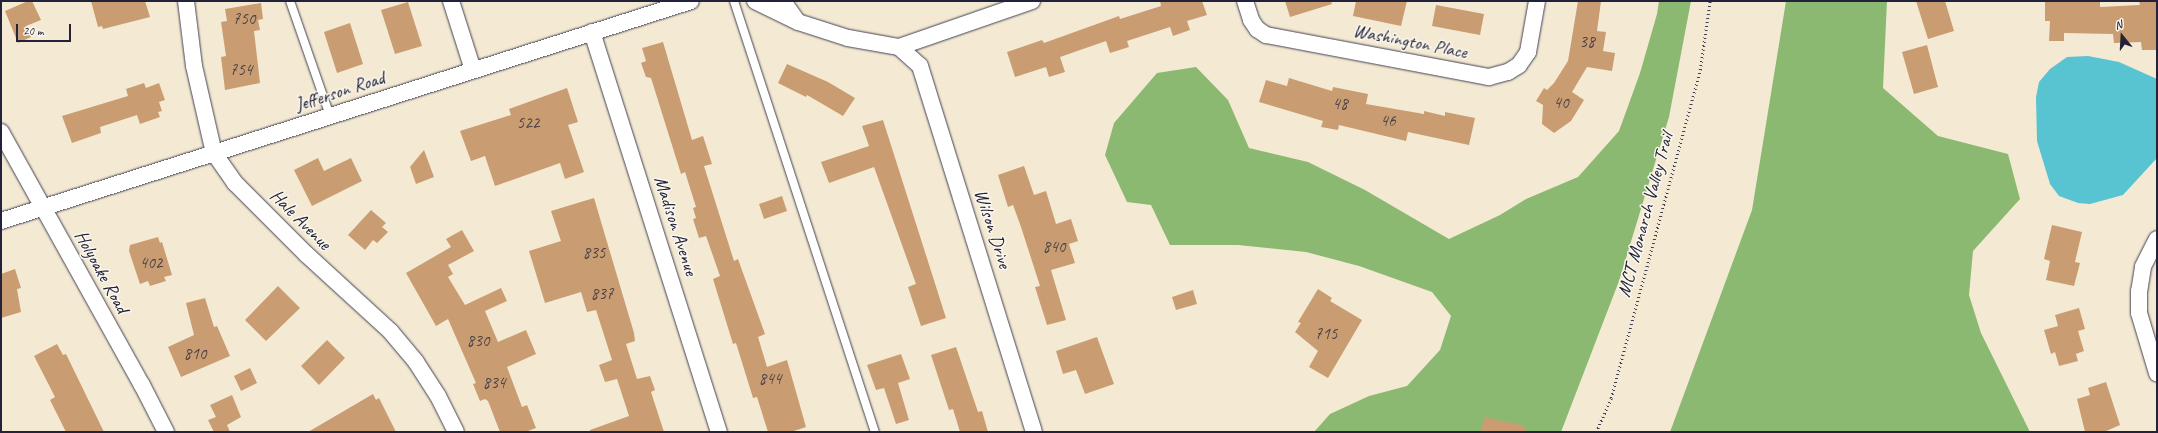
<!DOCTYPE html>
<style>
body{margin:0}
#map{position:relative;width:2158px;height:433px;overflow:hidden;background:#f4ead3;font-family:Caveat,sans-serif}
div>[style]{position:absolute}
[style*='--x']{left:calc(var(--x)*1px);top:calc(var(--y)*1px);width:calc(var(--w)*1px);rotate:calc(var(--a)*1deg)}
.forest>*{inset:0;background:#8cb972}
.water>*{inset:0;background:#58c3d1}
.building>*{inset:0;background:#c99d71}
.path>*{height:2.5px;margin-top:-1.25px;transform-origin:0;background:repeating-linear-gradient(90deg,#424052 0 1px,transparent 0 4px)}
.roads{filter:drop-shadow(0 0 1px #424052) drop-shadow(0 0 1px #424052)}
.lane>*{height:8px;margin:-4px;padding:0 4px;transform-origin:4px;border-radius:4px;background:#fff}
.street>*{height:16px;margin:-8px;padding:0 8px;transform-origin:8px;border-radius:8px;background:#fff}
span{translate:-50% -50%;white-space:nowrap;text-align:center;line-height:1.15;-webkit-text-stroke:3px #fbf7ec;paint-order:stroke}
.number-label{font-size:17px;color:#4c4148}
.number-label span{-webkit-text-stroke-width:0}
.street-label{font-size:19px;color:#22223b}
.frame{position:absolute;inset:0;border:2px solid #22223b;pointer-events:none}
.north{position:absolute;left:2102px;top:16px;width:40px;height:40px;-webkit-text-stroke:3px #fbf7ec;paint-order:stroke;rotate:342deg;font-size:11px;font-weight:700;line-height:16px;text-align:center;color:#22223b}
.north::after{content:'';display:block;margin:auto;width:14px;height:18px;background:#22223b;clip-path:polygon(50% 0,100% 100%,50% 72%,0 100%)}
.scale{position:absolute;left:16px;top:24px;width:55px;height:18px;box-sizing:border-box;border:2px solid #22223b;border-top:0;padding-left:5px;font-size:12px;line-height:14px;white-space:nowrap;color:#22223b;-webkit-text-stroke:3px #fbf7ec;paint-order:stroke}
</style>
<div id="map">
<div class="forest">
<div style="clip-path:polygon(1659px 1px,1691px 1px,1669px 117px,1619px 281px,1561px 432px,1314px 432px,1330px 414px,1369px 396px,1407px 386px,1440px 350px,1451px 316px,1432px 292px,1359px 266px,1306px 252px,1238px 245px,1170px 245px,1151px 205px,1127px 202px,1105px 155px,1114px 123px,1157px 73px,1196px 67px,1228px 100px,1249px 148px,1308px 162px,1365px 190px,1449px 239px,1500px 215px,1526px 199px,1578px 177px,1619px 131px,1640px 73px,1657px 14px)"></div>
<div style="clip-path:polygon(1786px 1px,1887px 1px,1883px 88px,1938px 136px,2008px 154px,2020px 199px,1973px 251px,1969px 295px,1981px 333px,2030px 432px,1670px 432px,1752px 210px)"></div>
</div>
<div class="water">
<div style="clip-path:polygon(2088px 56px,2119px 62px,2157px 79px,2157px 158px,2123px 195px,2090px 204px,2078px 203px,2059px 196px,2050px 184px,2037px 141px,2036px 97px,2039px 82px,2050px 69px,2067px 57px)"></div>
</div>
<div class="building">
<div style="clip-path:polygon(28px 1px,32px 1px,41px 20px,26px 26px,31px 37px,18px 43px,5px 11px)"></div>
<div style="clip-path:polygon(91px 1px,145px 1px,150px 17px,103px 29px,102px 26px,98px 27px)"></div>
<div style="clip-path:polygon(1160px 1px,1202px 1px,1207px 15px,1187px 21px,1190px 30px,1173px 36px,1170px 27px,1127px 41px,1129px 47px,1110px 53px,1106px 41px,1060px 57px,1065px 72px,1049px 77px,1046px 67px,1015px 77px,1007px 52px,1042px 40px,1044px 43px,1119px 16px,1120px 19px,1161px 6px)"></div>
<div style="clip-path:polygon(1285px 1px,1331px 1px,1332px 4px,1290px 17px)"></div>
<div style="clip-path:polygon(1356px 1px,1407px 1px,1401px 26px,1353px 16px)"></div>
<div style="clip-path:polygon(1578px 1px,1601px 1px,1597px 31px,1606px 32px,1603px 51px,1615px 53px,1612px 71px,1587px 67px,1572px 92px,1584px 100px,1571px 121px,1554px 133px,1542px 124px,1543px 105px,1536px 101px,1544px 88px,1547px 90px,1554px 83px,1568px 61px)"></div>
<div style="clip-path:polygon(1916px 1px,1945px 1px,1954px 31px,1928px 39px)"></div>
<div style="clip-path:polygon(2045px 1px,2100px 1px,2100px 7px,2140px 5px,2139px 1px,2157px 1px,2157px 50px,2142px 50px,2141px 42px,2114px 43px,2113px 34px,2064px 33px,2064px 41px,2049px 41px,2050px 21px,2045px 21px)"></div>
<div style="clip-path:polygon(408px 2px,422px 46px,395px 54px,381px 10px)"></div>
<div style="clip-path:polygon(261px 3px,263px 19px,258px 20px,260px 30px,254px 31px,260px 83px,225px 90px,221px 57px,226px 56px,221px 22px,227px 21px,225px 9px)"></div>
<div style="clip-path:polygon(1436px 5px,1484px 14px,1480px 35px,1432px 26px)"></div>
<div style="clip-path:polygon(350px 23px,363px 64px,337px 73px,324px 32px)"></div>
<div style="clip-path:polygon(663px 42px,692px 140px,703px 136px,712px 164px,704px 166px,734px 261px,738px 259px,765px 334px,758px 337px,767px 367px,787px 360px,806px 427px,791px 432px,768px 432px,757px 397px,753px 398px,736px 343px,733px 344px,713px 279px,720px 276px,706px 236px,699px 238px,693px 219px,696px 218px,693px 208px,696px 207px,685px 172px,681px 174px,651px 78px,646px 77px,641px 63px,646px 61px,642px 48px)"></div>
<div style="clip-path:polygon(1927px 45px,1938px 87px,1914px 94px,1902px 52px)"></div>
<div style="clip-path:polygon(787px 64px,828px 82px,855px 98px,843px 116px,807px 95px,806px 97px,778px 83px)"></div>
<div style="clip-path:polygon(1289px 78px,1332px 91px,1333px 87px,1368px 94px,1366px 104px,1424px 114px,1424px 111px,1445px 116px,1445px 112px,1475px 118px,1469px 145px,1408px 132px,1406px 141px,1339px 125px,1338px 130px,1321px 127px,1323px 121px,1259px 102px,1266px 80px,1287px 86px)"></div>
<div style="clip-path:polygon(144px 83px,146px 88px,159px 83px,165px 100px,159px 102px,162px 111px,158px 112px,160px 117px,140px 124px,137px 115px,100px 127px,101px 133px,72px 143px,62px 116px,128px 96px,126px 89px)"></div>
<div style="clip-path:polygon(567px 88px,578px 122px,568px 125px,584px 172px,565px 179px,560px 163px,495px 186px,485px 156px,471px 161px,460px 131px,511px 115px,509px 109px)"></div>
<div style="clip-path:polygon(883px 120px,946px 318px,921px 326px,908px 287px,916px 284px,874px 167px,829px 183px,821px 162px,869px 146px,862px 126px)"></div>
<div style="clip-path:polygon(424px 150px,434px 177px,416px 184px,410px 167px)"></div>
<div style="clip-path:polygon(318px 158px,324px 171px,351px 158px,362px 181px,312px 206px,294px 170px)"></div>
<div style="clip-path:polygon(1024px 166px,1034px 195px,1046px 191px,1056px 224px,1071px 219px,1078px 241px,1069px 244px,1075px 263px,1051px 270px,1066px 320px,1047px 325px,1035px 287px,1040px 286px,1021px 227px,1013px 205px,1008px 207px,998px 175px)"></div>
<div style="clip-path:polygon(782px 196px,787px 211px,764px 219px,759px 204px)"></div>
<div style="clip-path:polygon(594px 198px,634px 333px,635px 341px,626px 344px,637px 379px,650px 376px,655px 390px,651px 392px,664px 432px,590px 432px,590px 430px,629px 416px,617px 379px,605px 382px,599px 365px,612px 360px,596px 310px,587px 312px,581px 292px,545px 303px,529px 251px,561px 241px,551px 211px)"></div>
<div style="clip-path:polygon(371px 210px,386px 223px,382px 227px,388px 232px,377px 243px,373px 240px,365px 250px,348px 235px)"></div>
<div style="clip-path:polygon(2052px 225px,2082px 232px,2075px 262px,2080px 263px,2074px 286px,2046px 280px,2050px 261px,2044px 259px)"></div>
<div style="clip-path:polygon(462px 230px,474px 251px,448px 265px,453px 274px,448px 277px,465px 305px,501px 288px,507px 301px,485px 311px,498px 342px,526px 330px,536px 354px,507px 367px,522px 407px,527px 405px,536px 428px,525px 432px,500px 432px,488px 401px,485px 399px,480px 401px,473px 384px,476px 383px,448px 319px,436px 326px,406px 273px,451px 247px,446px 239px)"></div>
<div style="clip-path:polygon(158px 237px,160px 243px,162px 242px,172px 275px,164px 277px,166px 281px,150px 286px,148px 281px,140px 284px,129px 251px,130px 245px)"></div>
<div style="clip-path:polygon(15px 269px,21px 288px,17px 289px,21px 312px,1px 318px,1px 274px)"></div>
<div style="clip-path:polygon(278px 286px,300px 308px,266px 341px,245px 320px)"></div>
<div style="clip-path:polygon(1318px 289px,1332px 298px,1330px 301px,1362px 320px,1328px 378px,1309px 367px,1318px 351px,1295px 332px,1301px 323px,1298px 322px)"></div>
<div style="clip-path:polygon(1193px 290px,1197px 304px,1176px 310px,1172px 297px)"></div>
<div style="clip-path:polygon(205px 298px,214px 327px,217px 326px,230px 356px,181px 377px,168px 347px,194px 335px,186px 303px)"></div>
<div style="clip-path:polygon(2079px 308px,2085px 329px,2078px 331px,2084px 351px,2076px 354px,2078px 361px,2059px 366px,2055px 352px,2051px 354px,2044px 330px,2058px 326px,2055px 315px)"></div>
<div style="clip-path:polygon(1097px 337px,1114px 384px,1085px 394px,1076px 370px,1063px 374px,1056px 351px)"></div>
<div style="clip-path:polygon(327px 340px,345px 358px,319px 385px,301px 366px)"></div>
<div style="clip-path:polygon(57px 344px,63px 355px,66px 354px,104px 432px,66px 432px,50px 400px,55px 397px,34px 356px)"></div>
<div style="clip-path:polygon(956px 347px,978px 412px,982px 411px,988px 432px,960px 432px,953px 409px,949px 410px,931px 355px)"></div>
<div style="clip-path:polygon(901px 354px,910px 379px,898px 383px,909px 420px,896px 424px,884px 388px,876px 390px,867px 365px)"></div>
<div style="clip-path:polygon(250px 368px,257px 383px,241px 391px,234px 376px)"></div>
<div style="clip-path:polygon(2106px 382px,2120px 425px,2104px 432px,2085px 432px,2077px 399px,2090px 395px,2088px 388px)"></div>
<div style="clip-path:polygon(373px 394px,376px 400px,379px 398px,396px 432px,308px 432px)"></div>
<div style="clip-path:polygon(232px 395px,241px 417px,227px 425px,230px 432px,214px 432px,208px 420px,216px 417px,210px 405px)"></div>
<div style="clip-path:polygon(1484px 417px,1526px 426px,1525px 432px,1481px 432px)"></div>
</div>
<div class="path">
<div style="--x:1596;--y:432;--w:37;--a:-66"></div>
<div style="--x:1611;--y:398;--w:340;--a:-74.8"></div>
<div style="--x:1700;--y:70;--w:70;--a:-81.8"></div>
</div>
<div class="roads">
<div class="lane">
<div style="--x:290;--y:1;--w:122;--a:70.8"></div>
<div style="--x:734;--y:1;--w:453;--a:71.9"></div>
</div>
<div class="street">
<div style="--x:186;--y:1;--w:65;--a:83"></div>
<div style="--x:194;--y:66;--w:89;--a:77.1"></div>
<div style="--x:214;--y:153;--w:37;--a:55"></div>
<div style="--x:235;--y:183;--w:100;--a:45"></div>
<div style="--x:306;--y:254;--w:115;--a:42.5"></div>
<div style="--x:391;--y:332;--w:39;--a:50"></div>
<div style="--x:416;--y:362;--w:40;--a:57.1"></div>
<div style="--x:438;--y:396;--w:40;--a:63.4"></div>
<div style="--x:451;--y:1;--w:72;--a:72.3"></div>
<div style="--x:755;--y:1;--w:48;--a:26"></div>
<div style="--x:798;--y:22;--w:52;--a:17.7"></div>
<div style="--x:848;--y:38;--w:52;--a:10"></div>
<div style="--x:899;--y:47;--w:141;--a:-19.1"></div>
<div style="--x:783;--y:1;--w:24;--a:55"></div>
<div style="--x:1245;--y:1;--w:20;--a:72"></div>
<div style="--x:1251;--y:20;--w:11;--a:56"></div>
<div style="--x:1257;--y:29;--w:11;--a:34"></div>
<div style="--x:1266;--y:35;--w:227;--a:10.7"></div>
<div style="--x:1489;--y:77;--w:20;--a:-15"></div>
<div style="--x:1508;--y:72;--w:13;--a:-32"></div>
<div style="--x:1519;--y:65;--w:16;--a:-55"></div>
<div style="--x:1528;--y:52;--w:52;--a:-80"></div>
<div style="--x:592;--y:32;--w:420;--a:72.4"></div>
<div style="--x:899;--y:47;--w:28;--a:42"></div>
<div style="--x:920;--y:66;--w:383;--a:72.7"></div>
<div style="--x:1;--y:132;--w:290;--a:60.9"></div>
<div style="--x:142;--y:385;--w:53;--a:62.9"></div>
<div style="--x:1;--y:221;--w:724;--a:-17.68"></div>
<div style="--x:2157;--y:239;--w:31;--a:117"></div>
<div style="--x:2143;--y:267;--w:24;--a:99"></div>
<div style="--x:2139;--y:291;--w:22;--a:90"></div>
<div style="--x:2139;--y:313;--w:63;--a:73.3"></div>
</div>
</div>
<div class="number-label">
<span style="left:244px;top:19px">750</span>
<span style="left:1587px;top:42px">38</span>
<span style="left:241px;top:70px">754</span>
<span style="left:1561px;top:103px">40</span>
<span style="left:1340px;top:104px">48</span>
<span style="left:1388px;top:121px">46</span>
<span style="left:528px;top:123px">522</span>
<span style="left:1054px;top:247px">840</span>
<span style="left:594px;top:253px">835</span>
<span style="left:151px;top:263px">402</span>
<span style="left:602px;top:294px">837</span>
<span style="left:1326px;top:334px">715</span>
<span style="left:478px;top:341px">830</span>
<span style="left:195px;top:354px">810</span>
<span style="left:770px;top:379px">844</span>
<span style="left:494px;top:383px">834</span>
</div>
<div class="street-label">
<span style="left:1410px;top:42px;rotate:11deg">Washington Place</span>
<span style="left:340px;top:92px;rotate:-18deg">Jefferson Road</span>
<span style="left:1646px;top:215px;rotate:-75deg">MCT Monarch Valley Trail</span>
<span style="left:300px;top:220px;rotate:45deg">Hale Avenue</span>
<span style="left:675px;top:226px;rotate:72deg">Madison Avenue</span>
<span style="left:992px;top:229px;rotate:72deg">Wilson Drive</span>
<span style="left:101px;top:272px;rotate:61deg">Holyoake Road</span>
</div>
<div class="frame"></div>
<div class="north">N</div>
<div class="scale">20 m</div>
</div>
